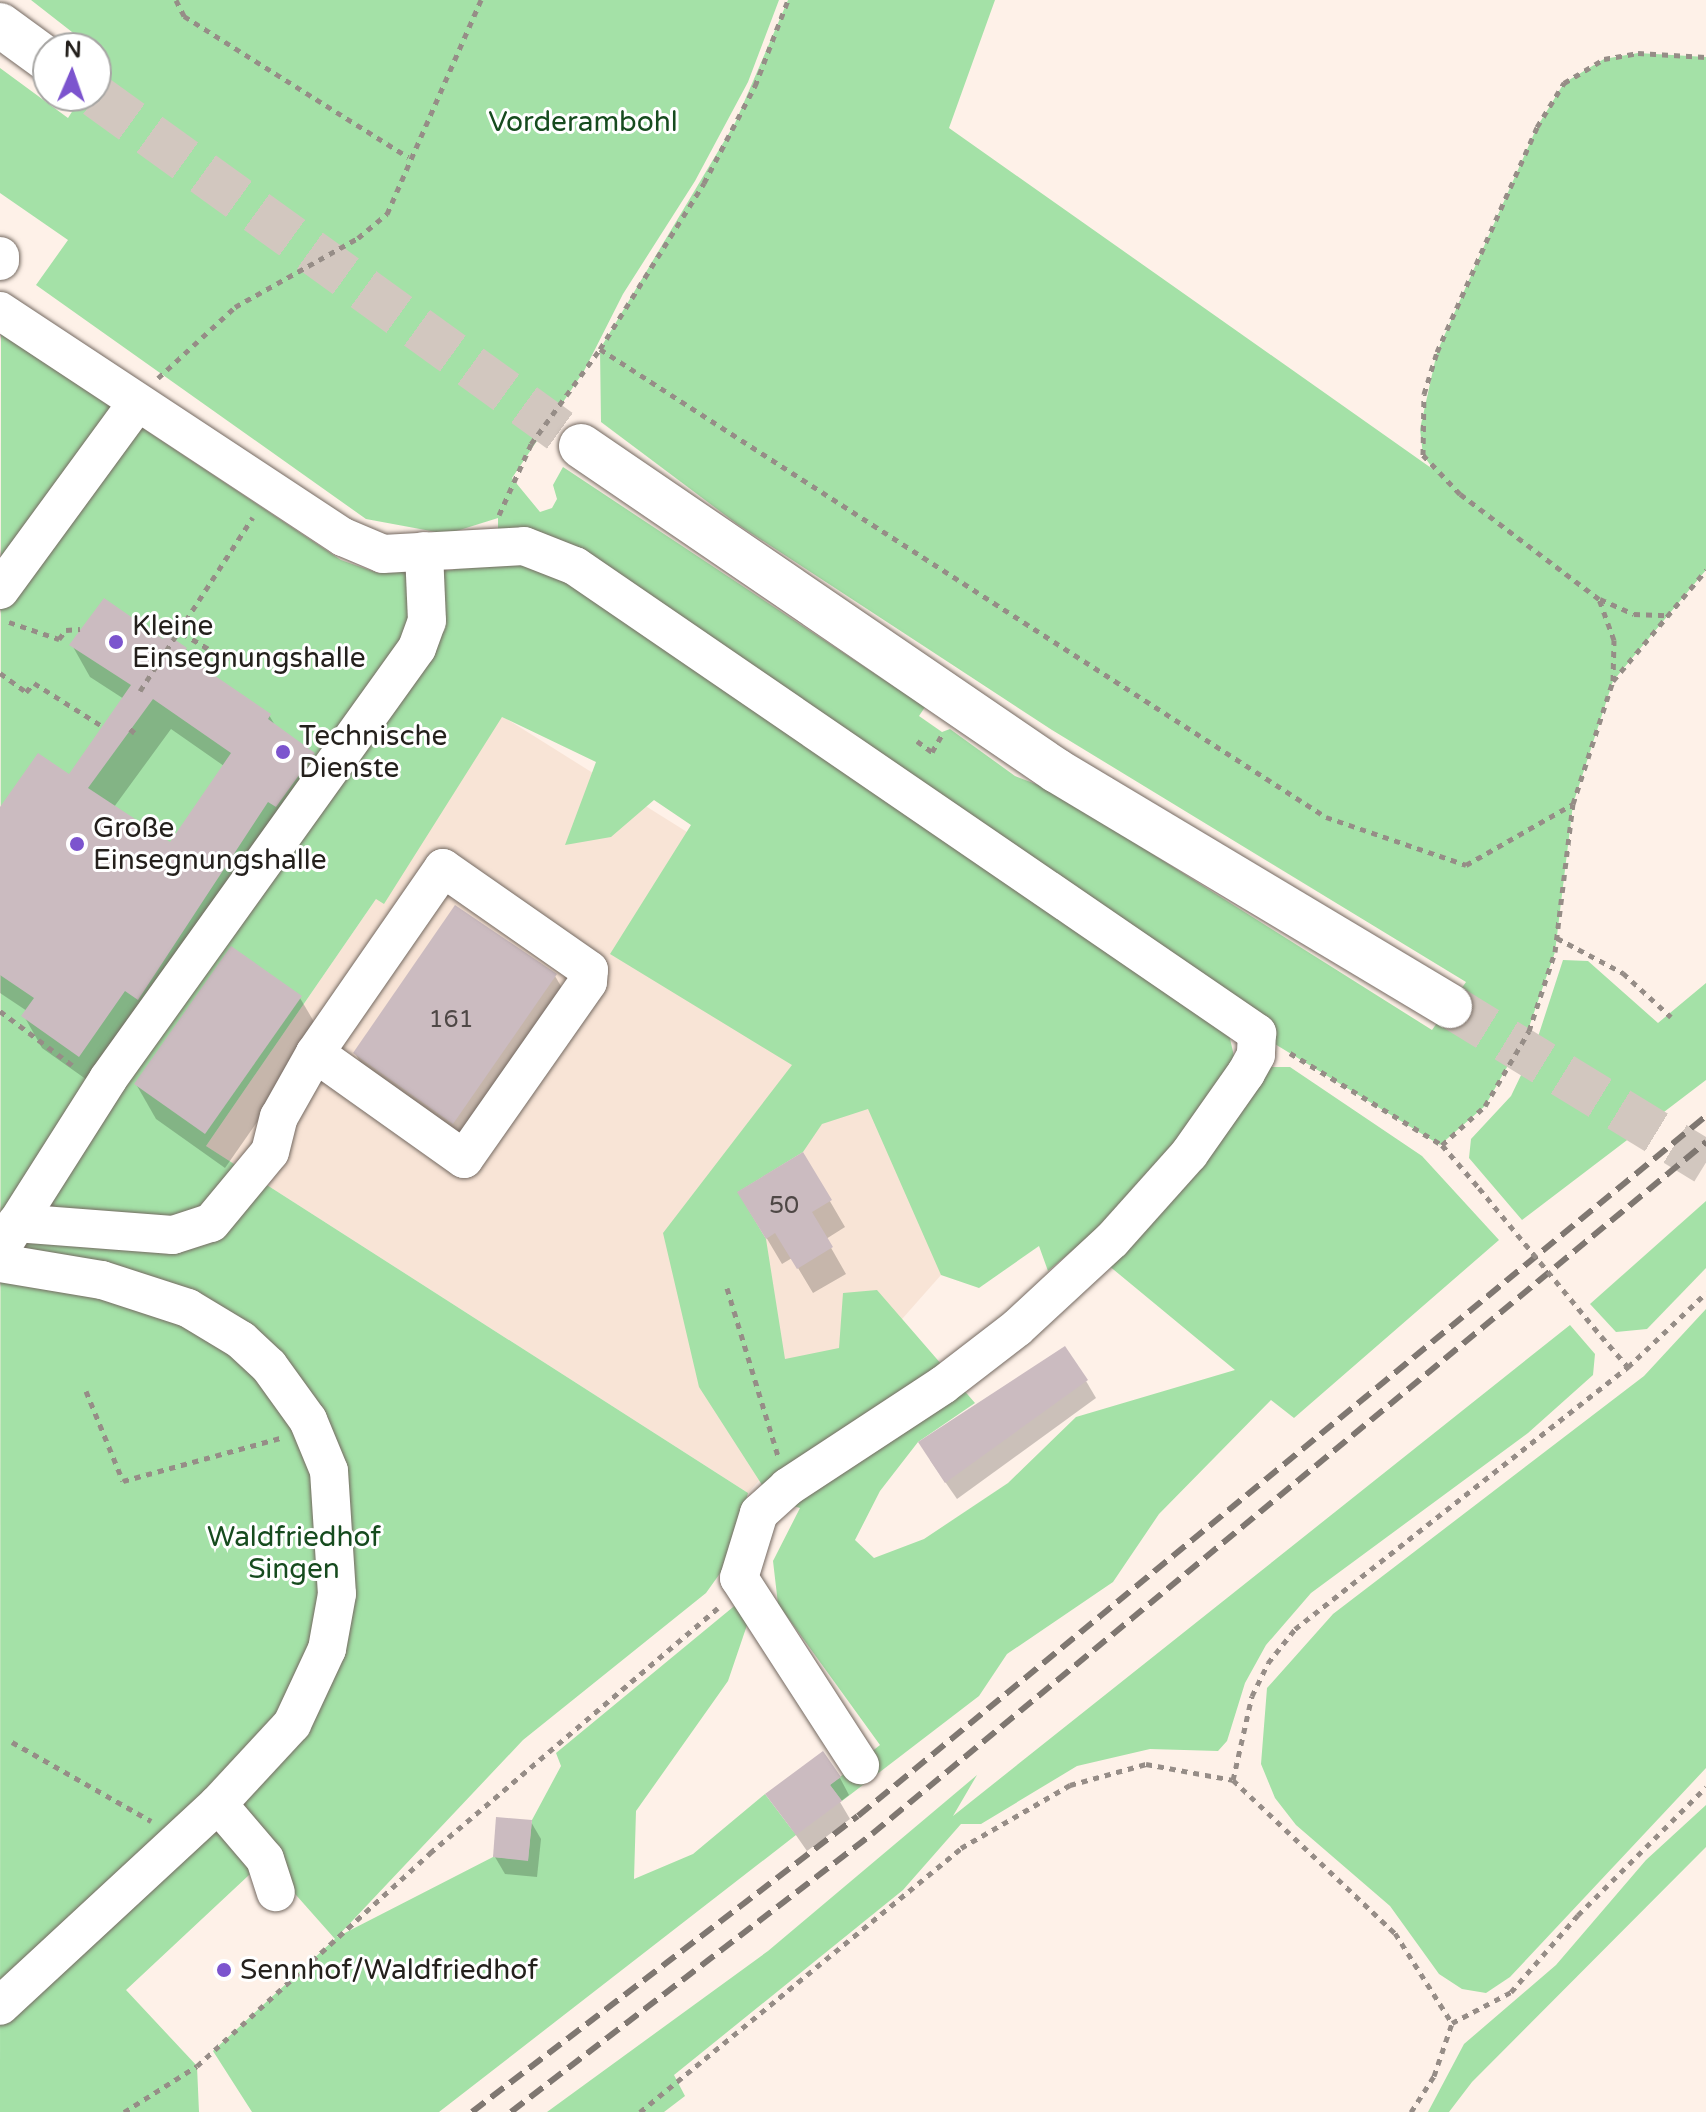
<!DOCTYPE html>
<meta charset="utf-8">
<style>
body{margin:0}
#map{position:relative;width:1706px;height:2112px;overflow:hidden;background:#fef1e8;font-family:"Varela Round",sans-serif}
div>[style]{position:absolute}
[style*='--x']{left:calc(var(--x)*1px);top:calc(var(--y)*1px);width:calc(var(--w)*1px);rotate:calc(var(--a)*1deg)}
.built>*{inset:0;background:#f8e4d6}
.green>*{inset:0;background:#a4e1a7}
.shadow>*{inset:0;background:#0003}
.building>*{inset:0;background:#cbbbc0}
.major-tunnel>*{height:44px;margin-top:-22px;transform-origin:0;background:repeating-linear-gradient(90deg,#d2c7bf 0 44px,transparent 0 66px)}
.path>*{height:5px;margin-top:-2.5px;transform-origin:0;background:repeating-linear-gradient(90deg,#968d87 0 6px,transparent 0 12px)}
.roads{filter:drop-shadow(0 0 2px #746961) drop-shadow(0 0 2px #746961)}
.minor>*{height:38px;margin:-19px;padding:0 19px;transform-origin:19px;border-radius:19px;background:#fff}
.major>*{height:44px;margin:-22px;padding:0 22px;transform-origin:22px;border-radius:22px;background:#fff}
.rail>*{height:6px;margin-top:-3px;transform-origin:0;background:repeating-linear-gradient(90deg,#7f7771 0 16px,transparent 0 24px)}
.path-bridge>*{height:5px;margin-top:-2.5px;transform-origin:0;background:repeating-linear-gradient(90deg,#968d87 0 6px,transparent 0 12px)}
.dots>*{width:22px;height:22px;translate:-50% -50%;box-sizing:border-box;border:4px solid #fff;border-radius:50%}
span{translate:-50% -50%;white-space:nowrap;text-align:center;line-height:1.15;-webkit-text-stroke:6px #fff;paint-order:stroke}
.number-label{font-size:24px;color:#4e4745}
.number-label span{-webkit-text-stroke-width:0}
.park-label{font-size:28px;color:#164b1e}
.poi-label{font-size:28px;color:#24201c}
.left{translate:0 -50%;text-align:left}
.north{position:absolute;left:32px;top:32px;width:80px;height:80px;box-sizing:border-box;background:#fff;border:2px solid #a7a6a4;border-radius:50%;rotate:2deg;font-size:22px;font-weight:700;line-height:32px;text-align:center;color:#24201c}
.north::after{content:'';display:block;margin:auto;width:28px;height:36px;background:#7c54ce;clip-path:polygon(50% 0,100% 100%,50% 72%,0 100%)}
</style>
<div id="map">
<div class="built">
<div style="clip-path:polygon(502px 716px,880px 953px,941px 1275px,748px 1493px,206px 1146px)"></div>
</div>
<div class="green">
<div style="clip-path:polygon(31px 0,779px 0,748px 82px,695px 181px,623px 294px,584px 371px,512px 478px,540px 512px,552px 508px,557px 499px,553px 485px,563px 467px,925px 707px,919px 716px,942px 732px,950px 729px,1015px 776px,1049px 789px,1432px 1030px,1466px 982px,1052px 730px,737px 524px,601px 422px,600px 349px,735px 123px,788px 0,995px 0,949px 128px,1434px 470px,1423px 455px,1420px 429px,1437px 352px,1537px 127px,1564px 83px,1604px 59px,1638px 53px,1706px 57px,1706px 570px,1613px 681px,1573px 804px,1555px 952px,1528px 1030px,1485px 1106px,1440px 1145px,1257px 1033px,575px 566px,498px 548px,498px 518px,447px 534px,366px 519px,36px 285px,68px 240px,0 193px,0 68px,68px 118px,82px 96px,96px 96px,96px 72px,104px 57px)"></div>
<div style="clip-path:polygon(1px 334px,341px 560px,378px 573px,452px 570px,502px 558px,555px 571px,1228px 1030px,1234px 1056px,1224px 1088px,1133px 1199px,1048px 1271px,1039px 1246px,979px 1288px,941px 1275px,868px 1109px,822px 1124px,803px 1152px,738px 1192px,766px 1239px,785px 1359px,839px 1348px,843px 1293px,877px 1290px,975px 1403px,918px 1442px,880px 1491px,855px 1540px,874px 1558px,924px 1539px,1008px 1483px,1076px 1417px,1235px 1370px,1108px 1265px,1264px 1067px,1290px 1067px,1422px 1156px,1499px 1240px,1294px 1418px,1271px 1400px,1159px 1514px,1113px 1582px,1007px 1654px,979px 1696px,842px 1801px,830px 1785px,880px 1745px,778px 1604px,773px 1561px,800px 1508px,771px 1499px,699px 1387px,663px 1233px,792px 1065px,610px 954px,691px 825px,654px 800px,611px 837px,565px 845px,596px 762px,502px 717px,384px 904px,376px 899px,206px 1146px,748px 1493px,731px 1558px,706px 1593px,523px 1740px,337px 1937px,493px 1857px,528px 1860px,532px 1820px,561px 1766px,556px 1753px,761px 1584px,728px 1681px,636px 1811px,634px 1879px,693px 1854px,765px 1794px,796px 1835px,439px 2112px,252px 2112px,213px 2051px,335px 1939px,265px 1860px,126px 1990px,197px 2066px,199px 2112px,0 2112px)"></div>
<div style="clip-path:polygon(1563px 960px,1588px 961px,1658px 1023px,1706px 983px,1706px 1080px,1522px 1220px,1469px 1158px,1471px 1139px,1511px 1096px,1535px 1046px)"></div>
<div style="clip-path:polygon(1706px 1201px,1706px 1268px,1647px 1329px,1616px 1332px,1590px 1304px)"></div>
<div style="clip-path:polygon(1706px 1309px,1706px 1768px,1510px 1977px,1486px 1993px,1462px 1989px,1439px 1974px,1390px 1906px,1296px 1825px,1275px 1798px,1261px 1764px,1267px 1688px,1333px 1614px,1644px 1376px)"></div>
<div style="clip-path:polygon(1570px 1325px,1595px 1354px,1593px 1375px,1528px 1433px,1311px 1593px,1266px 1645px,1245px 1683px,1227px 1741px,1218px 1751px,1150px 1749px,1077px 1766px,981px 1824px,961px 1824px,903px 1890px,674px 2075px,685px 2096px,664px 2112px,547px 2112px,768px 1951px,977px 1775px,953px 1816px)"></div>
<div style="clip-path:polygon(1706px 1805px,1706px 1847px,1472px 2082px,1449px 2112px,1428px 2112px,1464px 2044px,1556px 1965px,1646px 1860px)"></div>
</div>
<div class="shadow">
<div style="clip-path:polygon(evenodd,164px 642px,186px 649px,195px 665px,269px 715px,276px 727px,313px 754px,331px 786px,97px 1087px,42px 1048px,24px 1016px,27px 1011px,0 993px,0 811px,69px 777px,124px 699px,90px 677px,72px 645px,164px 642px,171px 729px,224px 766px,170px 844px,114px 807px,171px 729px)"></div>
<div style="clip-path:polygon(555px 976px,575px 1010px,474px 1158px,375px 1088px,355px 1053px)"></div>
<div style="clip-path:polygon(300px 998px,320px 1032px,225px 1168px,156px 1119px,136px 1084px)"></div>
<div style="clip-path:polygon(803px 1155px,845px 1227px,826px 1239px,846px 1274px,813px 1293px,792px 1258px,782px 1264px,740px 1193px)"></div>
<div style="clip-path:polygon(1086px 1381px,1096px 1398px,957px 1499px,930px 1460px)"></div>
<div style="clip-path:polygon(840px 1778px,849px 1795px,840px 1802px,850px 1819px,807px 1851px,768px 1795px)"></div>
<div style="clip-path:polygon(531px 1822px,541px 1839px,537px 1877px,505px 1874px,495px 1857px)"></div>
</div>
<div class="building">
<div style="clip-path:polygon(evenodd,104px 598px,163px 639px,167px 634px,187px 648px,183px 654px,271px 714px,268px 719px,315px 753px,276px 807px,268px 802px,138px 1000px,125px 991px,79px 1057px,21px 1016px,34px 998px,0 975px,0 807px,38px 753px,69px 774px,131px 685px,69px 645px,104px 598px,153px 699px,231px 753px,170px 842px,88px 788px,153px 699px)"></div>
<div style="clip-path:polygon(455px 905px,557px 974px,453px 1124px,353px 1053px)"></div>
<div style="clip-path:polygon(231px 946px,302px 996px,205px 1134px,134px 1084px)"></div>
<div style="clip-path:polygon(803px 1152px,832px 1200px,812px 1212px,833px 1247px,797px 1269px,775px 1233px,766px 1239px,737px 1192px)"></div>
<div style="clip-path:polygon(1065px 1346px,1088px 1380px,945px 1483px,918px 1442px)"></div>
<div style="clip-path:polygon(823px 1751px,841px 1777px,830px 1785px,842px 1801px,796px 1835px,765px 1794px)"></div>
<div style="clip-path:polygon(496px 1817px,532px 1820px,528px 1861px,493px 1857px)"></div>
</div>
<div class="major-tunnel">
<div style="--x:96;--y:96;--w:598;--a:35.82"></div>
<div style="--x:1450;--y:1006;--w:300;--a:31.5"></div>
</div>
<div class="path">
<div style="--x:176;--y:0;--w:18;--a:63"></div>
<div style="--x:184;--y:16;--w:265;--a:32.2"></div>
<div style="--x:600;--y:349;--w:864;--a:32.81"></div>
<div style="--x:1326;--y:817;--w:148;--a:18.9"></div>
<div style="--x:1466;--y:865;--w:123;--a:-29.7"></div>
<div style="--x:158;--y:378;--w:105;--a:-42.7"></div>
<div style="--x:235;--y:307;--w:141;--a:-29.3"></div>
<div style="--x:358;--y:238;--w:38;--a:-40"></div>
<div style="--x:387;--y:214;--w:234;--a:-66.3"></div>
<div style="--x:499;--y:515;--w:78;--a:-65.7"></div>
<div style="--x:531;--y:444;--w:117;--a:-54"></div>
<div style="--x:600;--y:349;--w:196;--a:-57.9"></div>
<div style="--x:704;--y:183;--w:110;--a:-62.3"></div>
<div style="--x:755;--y:86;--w:92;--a:-69"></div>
<div style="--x:1600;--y:599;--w:37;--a:24"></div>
<div style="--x:1634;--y:614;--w:33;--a:2"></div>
<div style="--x:9;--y:622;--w:53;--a:18.8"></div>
<div style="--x:59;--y:639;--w:11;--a:-52"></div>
<div style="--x:66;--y:630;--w:14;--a:-4"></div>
<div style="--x:182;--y:633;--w:58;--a:31"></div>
<div style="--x:0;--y:673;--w:32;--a:36"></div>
<div style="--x:26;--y:692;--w:12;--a:-48"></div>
<div style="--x:34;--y:683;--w:80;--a:32.3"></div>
<div style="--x:1613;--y:681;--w:41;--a:-88.6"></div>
<div style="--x:1614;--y:640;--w:44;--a:-110.1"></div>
<div style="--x:1599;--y:599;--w:174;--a:-142.9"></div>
<div style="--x:1460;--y:494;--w:54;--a:-133.5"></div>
<div style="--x:1423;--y:455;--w:61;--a:-89.1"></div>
<div style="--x:1424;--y:394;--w:44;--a:-72.8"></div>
<div style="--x:1437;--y:352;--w:246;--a:-66"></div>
<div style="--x:1537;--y:127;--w:52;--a:-58.5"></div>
<div style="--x:1564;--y:83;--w:47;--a:-31"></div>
<div style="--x:1604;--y:59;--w:35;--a:-10"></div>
<div style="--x:1638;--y:53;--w:68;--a:3.4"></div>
<div style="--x:140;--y:691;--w:207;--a:-57"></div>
<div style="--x:130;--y:729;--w:6;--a:39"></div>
<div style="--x:917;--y:741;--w:19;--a:36"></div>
<div style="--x:932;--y:752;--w:20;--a:-60"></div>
<div style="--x:1557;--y:938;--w:75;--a:27.9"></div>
<div style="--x:1623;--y:973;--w:65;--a:42.5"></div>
<div style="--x:0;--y:1011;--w:95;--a:36.9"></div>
<div style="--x:1290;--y:1053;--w:178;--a:31.2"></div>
<div style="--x:1442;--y:1145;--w:57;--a:49.3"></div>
<div style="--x:1442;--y:1145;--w:58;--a:-42.2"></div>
<div style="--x:1485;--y:1106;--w:87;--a:-59.6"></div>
<div style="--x:1529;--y:1031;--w:83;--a:-71.8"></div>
<div style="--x:1555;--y:952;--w:149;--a:-83.1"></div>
<div style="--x:1573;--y:804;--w:129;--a:-72"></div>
<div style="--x:1613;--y:681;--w:145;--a:-50"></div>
<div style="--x:727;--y:1288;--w:176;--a:73.1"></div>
<div style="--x:1601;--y:1336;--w:41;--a:48.9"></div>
<div style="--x:86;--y:1391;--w:97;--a:67.7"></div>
<div style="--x:123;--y:1481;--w:163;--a:-15.3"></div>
<div style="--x:12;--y:1742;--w:160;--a:29.6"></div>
<div style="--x:1233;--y:1780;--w:86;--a:-77.3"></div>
<div style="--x:1252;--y:1696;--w:37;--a:-64"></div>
<div style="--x:1268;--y:1663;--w:43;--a:-51.5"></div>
<div style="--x:1295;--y:1629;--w:424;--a:-38.2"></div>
<div style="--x:1628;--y:1367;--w:108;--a:-43.5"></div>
<div style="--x:124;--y:2112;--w:86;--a:-32.2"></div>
<div style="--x:197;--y:2066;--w:316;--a:-42.4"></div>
<div style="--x:430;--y:1853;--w:378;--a:-40.4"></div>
<div style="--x:640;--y:2112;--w:416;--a:-39.4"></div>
<div style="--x:961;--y:1848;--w:126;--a:-30"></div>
<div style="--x:1070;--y:1785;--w:79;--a:-15.4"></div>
<div style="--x:1146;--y:1764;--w:88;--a:10.4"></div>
<div style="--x:1233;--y:1780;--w:223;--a:43.4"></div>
<div style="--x:1395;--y:1933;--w:107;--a:57.7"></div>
<div style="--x:1411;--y:2112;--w:43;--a:-57.4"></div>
<div style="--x:1434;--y:2076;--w:56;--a:-71.2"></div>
<div style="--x:1452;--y:2023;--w:67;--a:-27.7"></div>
<div style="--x:1511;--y:1992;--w:102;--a:-49"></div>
<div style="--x:1578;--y:1915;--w:181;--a:-45"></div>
</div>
<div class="roads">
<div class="minor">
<div style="--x:0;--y:256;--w:5;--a:90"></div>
<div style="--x:0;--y:311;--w:411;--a:33.4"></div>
<div style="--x:343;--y:537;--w:43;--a:23"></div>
<div style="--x:383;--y:554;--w:141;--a:-3.2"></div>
<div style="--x:524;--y:546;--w:55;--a:21.4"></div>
<div style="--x:575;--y:566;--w:827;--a:34.4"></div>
<div style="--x:1257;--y:1033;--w:22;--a:93"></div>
<div style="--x:1256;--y:1055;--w:21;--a:119"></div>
<div style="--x:1246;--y:1073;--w:99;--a:125.1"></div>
<div style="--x:1189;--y:1154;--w:115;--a:131.8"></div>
<div style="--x:1112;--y:1240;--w:129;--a:137.2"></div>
<div style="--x:1017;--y:1328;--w:93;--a:142.4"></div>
<div style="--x:943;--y:1385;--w:186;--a:146.7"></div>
<div style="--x:788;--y:1487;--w:39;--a:138"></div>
<div style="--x:759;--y:1513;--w:68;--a:107.1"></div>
<div style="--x:739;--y:1578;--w:223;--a:57.1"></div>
<div style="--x:0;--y:590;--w:232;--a:-53.8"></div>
<div style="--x:16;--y:1223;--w:157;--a:4.4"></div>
<div style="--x:173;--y:1235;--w:40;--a:-18"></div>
<div style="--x:211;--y:1223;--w:92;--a:-50.3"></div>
<div style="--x:270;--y:1152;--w:36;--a:-76"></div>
<div style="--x:279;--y:1117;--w:73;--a:-60.6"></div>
<div style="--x:315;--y:1053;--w:225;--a:-55.3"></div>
<div style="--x:443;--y:868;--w:178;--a:34.9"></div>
<div style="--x:589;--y:970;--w:12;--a:95"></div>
<div style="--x:588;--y:982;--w:216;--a:125"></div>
<div style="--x:464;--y:1159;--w:183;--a:-144.6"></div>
<div style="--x:6;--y:1240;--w:191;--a:-57.6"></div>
<div style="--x:108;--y:1079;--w:530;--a:-54.36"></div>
<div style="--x:417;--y:648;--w:29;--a:-70"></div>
<div style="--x:427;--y:621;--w:70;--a:-92.5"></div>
<div style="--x:0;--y:1263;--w:103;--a:9.5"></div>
<div style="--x:102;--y:1280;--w:90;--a:18"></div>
<div style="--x:188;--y:1308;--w:62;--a:31.1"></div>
<div style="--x:241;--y:1340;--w:38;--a:43"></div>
<div style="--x:269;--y:1366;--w:67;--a:54.2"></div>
<div style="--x:308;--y:1420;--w:55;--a:67.6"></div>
<div style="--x:329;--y:1471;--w:123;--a:86.3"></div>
<div style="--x:337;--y:1594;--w:56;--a:100.3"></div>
<div style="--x:327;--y:1649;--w:83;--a:115"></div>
<div style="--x:292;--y:1724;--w:109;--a:132.8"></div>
<div style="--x:218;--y:1804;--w:297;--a:137.2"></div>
<div style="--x:218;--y:1804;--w:72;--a:49.5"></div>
<div style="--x:265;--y:1859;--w:35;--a:72"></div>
</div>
<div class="major">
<div style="--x:0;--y:25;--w:59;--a:36.1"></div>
<div style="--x:581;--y:446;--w:576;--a:34.32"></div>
<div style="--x:1057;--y:771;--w:458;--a:30.9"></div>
</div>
</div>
<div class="rail">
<div style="--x:472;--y:2112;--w:486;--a:-37.5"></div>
<div style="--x:858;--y:1816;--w:1100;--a:-39.54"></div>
<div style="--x:511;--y:2112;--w:456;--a:-37.6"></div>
<div style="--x:872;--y:1834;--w:1084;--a:-39.68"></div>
</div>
<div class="path-bridge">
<div style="--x:1479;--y:1188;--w:192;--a:50.5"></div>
</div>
<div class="dots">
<div style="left:116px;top:642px;background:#7c54ce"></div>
<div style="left:283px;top:752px;background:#7c54ce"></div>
<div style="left:77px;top:844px;background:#7c54ce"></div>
<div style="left:224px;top:1970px;background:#7c54ce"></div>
</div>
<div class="number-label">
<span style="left:451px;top:1020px">161</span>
<span style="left:784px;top:1206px">50</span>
</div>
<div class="park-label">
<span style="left:583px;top:122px">Vorderambohl</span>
<span style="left:294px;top:1553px">Waldfriedhof<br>Singen</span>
</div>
<div class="poi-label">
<span class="left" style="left:132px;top:642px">Kleine<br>Einsegnungshalle</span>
<span class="left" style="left:299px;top:752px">Technische<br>Dienste</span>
<span class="left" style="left:93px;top:844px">Große<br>Einsegnungshalle</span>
<span class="left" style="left:240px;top:1970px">Sennhof/Waldfriedhof</span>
</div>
<div class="north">N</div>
</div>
